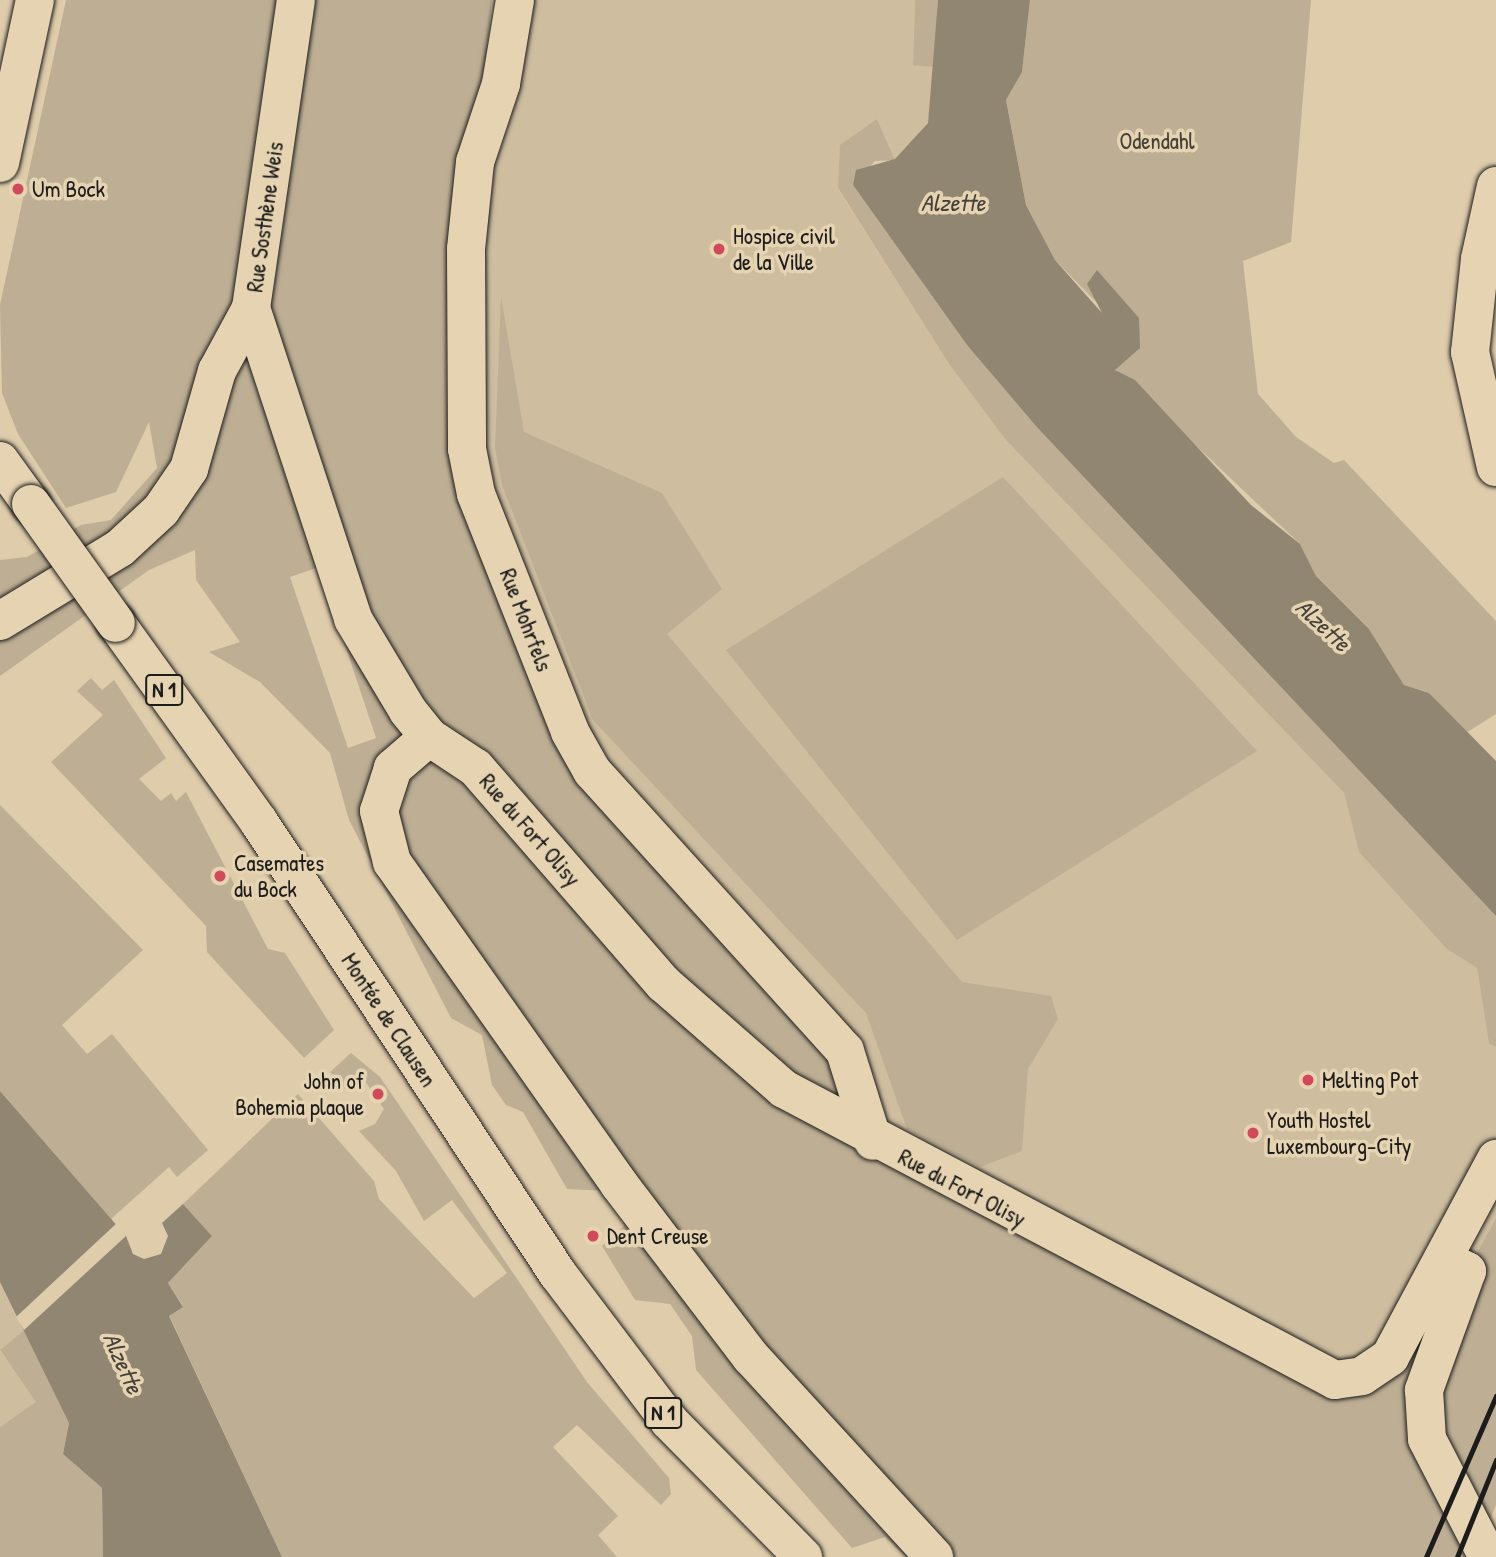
<!DOCTYPE html>
<meta charset="utf-8">
<style>
body{margin:0}
#map{position:relative;width:1496px;height:1557px;overflow:hidden;background:#deccab;font-family:"Patrick Hand",sans-serif}
div>[style]{position:absolute}
[style*='--x']{left:calc(var(--x)*1px);top:calc(var(--y)*1px);width:calc(var(--w)*1px);rotate:calc(var(--a)*1deg)}
.built>*{inset:0;background:#cebd9f}
.green>*{inset:0;background:#beaf94}
.water>*{inset:0;background:#918672}
.pier>*{inset:0;background:#deccab}
.roads{filter:drop-shadow(0 0 2px #1c1c1c) drop-shadow(0 0 2px #1c1c1c)}
.street>*{height:38px;margin:-19px;padding:0 19px;transform-origin:19px;border-radius:19px;background:#e6d3b1}
.secondary>*{height:38px;margin:-19px;padding:0 19px;transform-origin:19px;border-radius:19px;background:#e6d3b1}
.primary>*{height:38px;margin:-19px;padding:0 19px;transform-origin:19px;border-radius:19px;background:#e6d3b1}
.rail>*{height:5px;margin:-2.5px;padding:0 2.5px;transform-origin:2.5px;border-radius:2.5px;background:#1c1c1c}
.bridges{filter:drop-shadow(0 0 2px #1c1c1c) drop-shadow(0 0 2px #1c1c1c)}
.primary-bridge>*{height:38px;margin:-19px;padding:0 19px;transform-origin:19px;border-radius:19px;background:#e6d3b1}
.dots>*{width:19px;height:19px;translate:-50% -50%;box-sizing:border-box;border:4px solid #e6d3b1;border-radius:50%}
span{translate:-50% -50%;white-space:nowrap;text-align:center;line-height:1.15;-webkit-text-stroke:7px #e6d3b1;paint-order:stroke}
.shield-label span{padding:2px 5px;background:#e6d3b1;border:2px solid;border-radius:5px;-webkit-text-stroke-width:0}
.shield-label{font-size:21px;color:#1c1c1c;font-weight:700}
.park-label{font-size:23px;color:#44413a}
.poi-label{font-size:23px;color:#1c1c1c}
.left{translate:0 -50%;text-align:left}
.right{translate:-100% -50%;text-align:right}
.street-label{font-size:23px;color:#1c1c1c}
.water-label{font-size:24px;color:#45413a;font-style:italic}
</style>
<div id="map">
<div class="built">
<div style="clip-path:polygon(515px 0,915px 0,913px 64px,935px 67px,928px 123px,895px 160px,877px 119px,838px 189px,949px 364px,1005px 439px,1344px 793px,1359px 852px,1447px 948px,1477px 968px,1489px 1044px,1496px 1047px,1496px 1218px,1467px 1271px,1362px 1376px,873px 1141px,592px 771px,476px 494px,466px 249px)"></div>
<div style="clip-path:polygon(0 1282px,27px 1328px,0 1351px,37px 1402px,0 1427px)"></div>
</div>
<div class="green">
<div style="clip-path:polygon(evenodd,66px 0,492px 0,475px 162px,467px 449px,570px 732px,845px 1051px,873px 1141px,1335px 1380px,1467px 1271px,1496px 1218px,1496px 1505px,1480px 1543px,1488px 1557px,906px 1557px,885px 1537px,852px 1548px,696px 1370px,692px 1336px,670px 1304px,635px 1300px,602px 1246px,624px 1226px,622px 1207px,607px 1191px,567px 1189px,523px 1112px,506px 1105px,492px 1085px,482px 1035px,451px 1018px,349px 820px,330px 753px,260px 682px,209px 652px,240px 642px,196px 580px,195px 550px,149px 570px,0 676px,0 560px,27px 557px,81px 525px,111px 520px,157px 468px,149px 422px,116px 492px,66px 508px,18px 434px,2px 393px,0 305px,66px 0,319px 567px,376px 738px,348px 748px,290px 577px,319px 567px)"></div>
<div style="clip-path:polygon(915px 0,938px 0,935px 67px,913px 65px)"></div>
<div style="clip-path:polygon(1030px 0,1311px 0,1291px 242px,1243px 261px,1258px 394px,1296px 437px,1334px 463px,1344px 460px,1496px 621px,1496px 714px,1466px 733px,1429px 693px,1404px 685px,1369px 629px,1316px 576px,1300px 544px,1115px 369px,1103px 309px,1055px 260px,1026px 205px,1006px 100px,1022px 72px)"></div>
<div style="clip-path:polygon(877px 119px,895px 160px,875px 161px,853px 185px,967px 345px,1496px 916px,1496px 1047px,1489px 1044px,1477px 968px,1447px 949px,1359px 852px,1344px 793px,1005px 439px,949px 364px,838px 188px,840px 145px)"></div>
<div style="clip-path:polygon(501px 297px,524px 432px,662px 493px,722px 589px,667px 634px,962px 982px,1051px 996px,1058px 1019px,1028px 1069px,1022px 1151px,980px 1167px,907px 1129px,866px 1013px,593px 720px,502px 485px,495px 448px)"></div>
<div style="clip-path:polygon(1003px 477px,1257px 751px,957px 940px,726px 650px)"></div>
<div style="clip-path:polygon(91px 678px,102px 690px,114px 680px,166px 758px,139px 779px,161px 801px,171px 793px,176px 801px,186px 792px,268px 949px,285px 953px,334px 1030px,304px 1058px,207px 952px,206px 926px,51px 762px,103px 715px,77px 691px)"></div>
<div style="clip-path:polygon(0 805px,143px 950px,62px 1025px,87px 1054px,112px 1034px,208px 1150px,177px 1177px,169px 1167px,111px 1219px,0 1091px)"></div>
<div style="clip-path:polygon(351px 1053px,380px 1077px,587px 1382px,669px 1478px,671px 1494px,661px 1505px,577px 1425px,553px 1447px,618px 1516px,598px 1535px,617px 1557px,282px 1557px,169px 1315px,183px 1306px,168px 1283px,212px 1236px,183px 1204px,298px 1094px,374px 1181px,379px 1199px,474px 1298px,507px 1273px,452px 1200px,424px 1221px,396px 1171px,359px 1131px,375px 1124px,384px 1109px,365px 1081px,345px 1089px,330px 1072px)"></div>
<div style="clip-path:polygon(27px 1328px,69px 1423px,63px 1454px,102px 1488px,103px 1557px,0 1557px,0 1427px,36px 1402px,0 1350px)"></div>
</div>
<div class="water">
<div style="clip-path:polygon(938px 0,1030px 0,1022px 72px,1006px 100px,1026px 205px,1055px 260px,1102px 313px,1087px 284px,1097px 270px,1139px 318px,1140px 348px,1115px 370px,1135px 380px,1251px 505px,1300px 544px,1316px 576px,1369px 629px,1404px 685px,1429px 693px,1496px 761px,1496px 916px,1036px 426px,967px 345px,853px 185px,856px 170px,895px 159px,928px 123px)"></div>
<div style="clip-path:polygon(0 1091px,126px 1236px,133px 1254px,144px 1259px,161px 1254px,168px 1236px,162px 1223px,183px 1204px,212px 1236px,168px 1283px,183px 1307px,169px 1316px,282px 1557px,103px 1557px,102px 1488px,63px 1454px,69px 1423px,0 1282px)"></div>
</div>
<div class="pier">
<div style="clip-path:polygon(118px 1222px,126px 1236px,24px 1330px,16px 1317px)"></div>
</div>
<div class="roads">
<div class="street">
<div style="--x:515;--y:0;--w:85;--a:99.5"></div>
<div style="--x:501;--y:84;--w:82;--a:108.4"></div>
<div style="--x:475;--y:162;--w:87;--a:95.9"></div>
<div style="--x:466;--y:249;--w:200;--a:89.7"></div>
<div style="--x:467;--y:449;--w:46;--a:78.7"></div>
<div style="--x:476;--y:494;--w:256;--a:68.4"></div>
<div style="--x:570;--y:732;--w:45;--a:60.6"></div>
<div style="--x:592;--y:771;--w:377;--a:47.9"></div>
<div style="--x:845;--y:1051;--w:94;--a:72.7"></div>
<div style="--x:251;--y:308;--w:327;--a:71.8"></div>
<div style="--x:353;--y:619;--w:107;--a:59.1"></div>
<div style="--x:408;--y:711;--w:33;--a:51"></div>
<div style="--x:429;--y:737;--w:56;--a:33.4"></div>
<div style="--x:476;--y:768;--w:286;--a:49"></div>
<div style="--x:664;--y:984;--w:159;--a:41.2"></div>
<div style="--x:784;--y:1089;--w:623;--a:27.84"></div>
<div style="--x:1335;--y:1380;--w:27;--a:-8"></div>
<div style="--x:1362;--y:1376;--w:34;--a:-34"></div>
<div style="--x:1390;--y:1357;--w:225;--a:-61.8"></div>
<div style="--x:0;--y:621;--w:140;--a:-31.3"></div>
<div style="--x:120;--y:548;--w:56;--a:-42.8"></div>
<div style="--x:161;--y:510;--w:50;--a:-55.7"></div>
<div style="--x:189;--y:469;--w:102;--a:-74.1"></div>
<div style="--x:217;--y:371;--w:72;--a:-61.6"></div>
<div style="--x:251;--y:308;--w:311;--a:-81.7"></div>
<div style="--x:429;--y:737;--w:48;--a:139.3"></div>
<div style="--x:393;--y:768;--w:45;--a:108"></div>
<div style="--x:379;--y:811;--w:53;--a:75.7"></div>
<div style="--x:392;--y:862;--w:394;--a:54.8"></div>
<div style="--x:619;--y:1184;--w:218;--a:52.7"></div>
<div style="--x:751;--y:1357;--w:271;--a:47.5"></div>
<div style="--x:1443;--y:1259;--w:27;--a:27"></div>
<div style="--x:1467;--y:1271;--w:127;--a:109.9"></div>
<div style="--x:1424;--y:1390;--w:49;--a:86.5"></div>
<div style="--x:1427;--y:1439;--w:133;--a:62.7"></div>
</div>
<div class="secondary">
<div style="--x:1496;--y:186;--w:75;--a:102.4"></div>
<div style="--x:1480;--y:259;--w:94;--a:96.1"></div>
<div style="--x:1470;--y:352;--w:118;--a:77.3"></div>
</div>
<div class="primary">
<div style="--x:0;--y:163;--w:167;--a:-77.9"></div>
<div style="--x:0;--y:461;--w:53;--a:54.2"></div>
<div style="--x:116;--y:623;--w:245;--a:54.3"></div>
<div style="--x:259;--y:822;--w:542;--a:56.52"></div>
<div style="--x:558;--y:1274;--w:184;--a:52.9"></div>
<div style="--x:669;--y:1421;--w:191;--a:45.4"></div>
</div>
</div>
<div class="rail">
<div style="--x:1426;--y:1557;--w:176;--a:-66.5"></div>
<div style="--x:1457;--y:1557;--w:105;--a:-68.1"></div>
</div>
<div class="bridges">
<div class="primary-bridge">
<div style="--x:31;--y:504;--w:146;--a:54.5"></div>
</div>
</div>
<div class="dots">
<div style="left:18px;top:189px;background:#d1495b"></div>
<div style="left:719px;top:249px;background:#d1495b"></div>
<div style="left:220px;top:876px;background:#d1495b"></div>
<div style="left:1308px;top:1080px;background:#d1495b"></div>
<div style="left:378px;top:1094px;background:#d1495b"></div>
<div style="left:1253px;top:1133px;background:#d1495b"></div>
<div style="left:593px;top:1236px;background:#d1495b"></div>
</div>
<div class="shield-label">
<span style="left:164px;top:690px">N 1</span>
<span style="left:663px;top:1413px">N 1</span>
</div>
<div class="park-label">
<span style="left:1157px;top:141px">Odendahl</span>
</div>
<div class="poi-label">
<span class="left" style="left:32px;top:189px">Um Bock</span>
<span class="left" style="left:733px;top:249px">Hospice civil<br>de la Ville</span>
<span class="left" style="left:234px;top:876px">Casemates<br>du Bock</span>
<span class="left" style="left:1322px;top:1080px">Melting Pot</span>
<span class="right" style="left:364px;top:1094px">John of<br>Bohemia plaque</span>
<span class="left" style="left:1267px;top:1133px">Youth Hostel<br>Luxembourg-City</span>
<span class="left" style="left:607px;top:1236px">Dent Creuse</span>
</div>
<div class="street-label">
<span style="left:265px;top:217px;rotate:-82deg">Rue Sosthène Weis</span>
<span style="left:526px;top:620px;rotate:69deg">Rue Mohrfels</span>
<span style="left:530px;top:830px;rotate:49deg">Rue du Fort Olisy</span>
<span style="left:389px;top:1020px;rotate:57deg">Montée de Clausen</span>
<span style="left:962px;top:1188px;rotate:28deg">Rue du Fort Olisy</span>
</div>
<div class="water-label">
<span style="left:953px;top:203px">Alzette</span>
<span style="left:1323px;top:625px;rotate:43deg">Alzette</span>
<span style="left:123px;top:1363px;rotate:66deg">Alzette</span>
</div>
</div>
